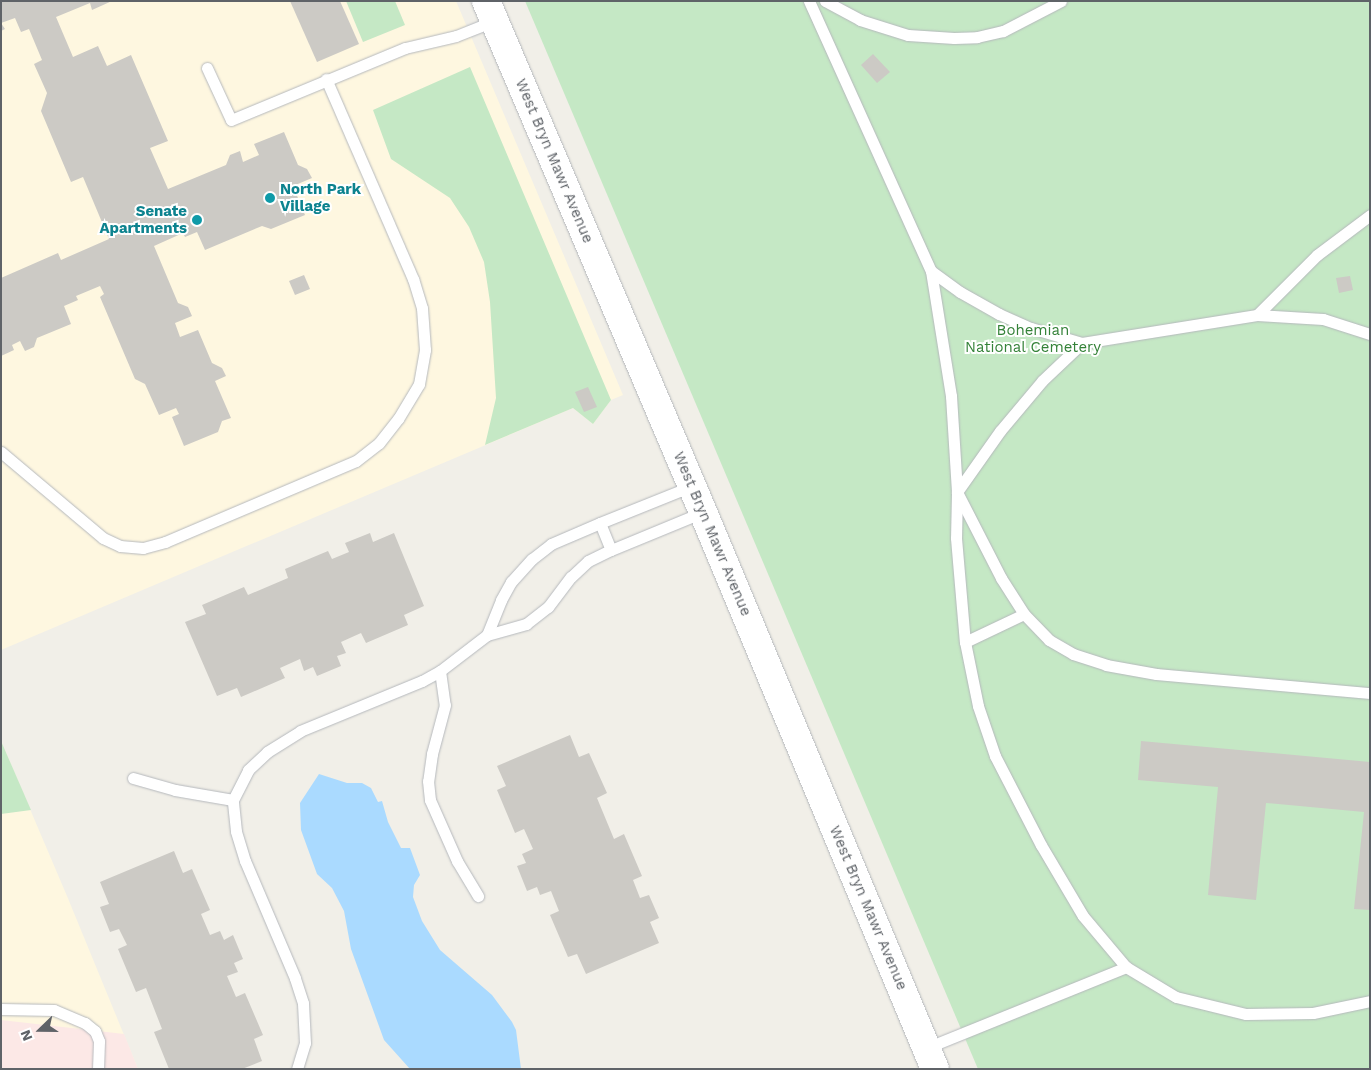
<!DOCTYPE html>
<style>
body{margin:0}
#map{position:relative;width:1371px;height:1070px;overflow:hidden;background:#f1efe8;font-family:"Work Sans",sans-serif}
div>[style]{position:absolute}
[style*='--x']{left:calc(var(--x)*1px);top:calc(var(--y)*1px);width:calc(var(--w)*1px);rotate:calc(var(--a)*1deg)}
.commercial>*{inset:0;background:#fef7e0}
.medical>*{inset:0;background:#fce8e6}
.green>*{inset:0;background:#c5e8c5}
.water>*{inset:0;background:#aadaff}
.building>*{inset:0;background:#cccac5}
.roads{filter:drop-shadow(0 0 1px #b5b8bc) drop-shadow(0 0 1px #b5b8bc)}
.lane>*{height:11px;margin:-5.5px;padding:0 5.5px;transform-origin:5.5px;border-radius:5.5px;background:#fff}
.secondary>*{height:28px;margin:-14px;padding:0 14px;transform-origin:14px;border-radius:14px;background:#fff}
.dots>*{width:14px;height:14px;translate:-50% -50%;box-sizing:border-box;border:2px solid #fff;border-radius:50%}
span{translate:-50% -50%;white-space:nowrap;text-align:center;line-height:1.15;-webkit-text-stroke:4px #fff;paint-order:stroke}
.street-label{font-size:15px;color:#5f6368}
.culture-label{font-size:15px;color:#0d838f;font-weight:700}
.left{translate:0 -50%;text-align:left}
.right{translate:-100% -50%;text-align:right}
.park-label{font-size:15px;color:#348238}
.frame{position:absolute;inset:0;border:2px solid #5f6368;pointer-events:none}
.north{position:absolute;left:15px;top:1005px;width:50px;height:50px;-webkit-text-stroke:4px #fff;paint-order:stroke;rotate:248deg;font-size:14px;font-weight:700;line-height:20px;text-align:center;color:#5f6368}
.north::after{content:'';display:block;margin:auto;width:18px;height:22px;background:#5f6368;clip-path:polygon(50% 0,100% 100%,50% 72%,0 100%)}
</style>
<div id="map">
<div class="commercial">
<div style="clip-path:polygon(1px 1px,456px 1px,623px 395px,611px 400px,593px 424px,573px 408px,1px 650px)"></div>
<div style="clip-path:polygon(1px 741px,67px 896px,138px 1069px,1px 1069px)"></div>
</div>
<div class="medical">
<div style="clip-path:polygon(1px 1020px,124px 1034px,138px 1069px,1px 1069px)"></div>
</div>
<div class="green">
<div style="clip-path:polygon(346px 1px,395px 1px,405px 25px,363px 42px)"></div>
<div style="clip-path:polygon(525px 1px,1370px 1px,1370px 1069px,978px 1069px)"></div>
<div style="clip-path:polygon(470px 67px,611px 400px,593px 424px,573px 408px,485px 445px,496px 398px,490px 302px,484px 262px,469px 227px,450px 198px,391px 159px,373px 110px)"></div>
<div style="clip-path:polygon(1px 741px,31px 810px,1px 814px)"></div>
</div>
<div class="water">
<div style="clip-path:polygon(319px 774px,347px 783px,362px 783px,371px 788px,378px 802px,382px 801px,388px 822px,401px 848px,410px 848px,420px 875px,414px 885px,413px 897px,422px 921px,440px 950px,492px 995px,512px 1022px,516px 1030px,521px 1069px,410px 1069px,384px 1040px,351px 949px,344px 911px,332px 888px,317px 874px,301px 830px,300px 803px)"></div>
</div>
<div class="building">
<div style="clip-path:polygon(1px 1px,112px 1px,92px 10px,90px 3px,56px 17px,73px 57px,98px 46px,107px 66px,131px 55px,168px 141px,150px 148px,168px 189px,226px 165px,230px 155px,240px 151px,243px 162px,259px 155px,254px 144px,284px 132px,298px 165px,307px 169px,312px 178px,293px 186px,305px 215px,271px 229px,262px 226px,205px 250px,197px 232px,185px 237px,183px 233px,154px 246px,178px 303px,188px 307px,192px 316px,175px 323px,180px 337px,198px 330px,212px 363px,222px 368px,226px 376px,215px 381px,231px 418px,222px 421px,218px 432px,184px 446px,172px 417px,179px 414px,176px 408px,159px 415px,145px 384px,135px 379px,100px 297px,104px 294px,100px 286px,76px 296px,78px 300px,64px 306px,71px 324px,37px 338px,34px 347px,25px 351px,20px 341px,12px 345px,14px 350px,1px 356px,1px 278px,58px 253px,61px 260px,109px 239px,83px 177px,71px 182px,41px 111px,47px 93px,34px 64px,42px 60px,29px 29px,21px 32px,15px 18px,1px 23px,5px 29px,1px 31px)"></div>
<div style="clip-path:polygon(290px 1px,340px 1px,359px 44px,317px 62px)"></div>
<div style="clip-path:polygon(873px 54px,890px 72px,877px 83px,861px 65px)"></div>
<div style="clip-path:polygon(304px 275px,310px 289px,295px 295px,289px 281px)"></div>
<div style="clip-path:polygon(1350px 276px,1353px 290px,1339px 293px,1336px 278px)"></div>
<div style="clip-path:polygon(588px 387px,597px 407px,584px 412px,575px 392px)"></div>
<div style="clip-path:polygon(370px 533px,373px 542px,394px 533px,424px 606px,404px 615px,408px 625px,366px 643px,361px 633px,341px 642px,346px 653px,337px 656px,341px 666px,317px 676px,313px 667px,304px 671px,300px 659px,280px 668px,285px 678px,241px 697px,237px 688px,217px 696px,185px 622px,206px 614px,202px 605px,244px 587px,248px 595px,288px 578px,285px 569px,328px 551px,332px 559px,349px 552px,345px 543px)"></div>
<div style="clip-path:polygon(570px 735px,579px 757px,589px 753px,607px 793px,597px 798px,614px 839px,624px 834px,642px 876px,633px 880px,640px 898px,649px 895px,659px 918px,650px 922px,659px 943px,586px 974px,577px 954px,568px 957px,550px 915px,559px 911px,551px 891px,540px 895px,537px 887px,527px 891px,517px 866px,526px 863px,522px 854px,533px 849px,524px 829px,515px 833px,497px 790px,506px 786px,497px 766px)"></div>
<div style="clip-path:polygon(1141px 741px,1370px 762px,1370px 910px,1354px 909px,1364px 812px,1266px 803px,1256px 900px,1208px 895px,1218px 787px,1138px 780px)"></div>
<div style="clip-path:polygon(174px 851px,183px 873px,192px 869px,210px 910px,201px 914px,210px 935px,220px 931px,224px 940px,233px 935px,243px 959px,234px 963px,238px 972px,227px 976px,236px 997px,245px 993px,263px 1035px,254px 1039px,262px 1061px,242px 1069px,169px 1069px,154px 1032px,162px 1029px,146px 988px,136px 992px,118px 949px,127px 945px,119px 929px,110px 932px,100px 907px,109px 904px,100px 882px)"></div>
</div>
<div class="roads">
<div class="lane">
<div style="--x:809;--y:1;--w:296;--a:65.7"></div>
<div style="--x:931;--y:271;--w:127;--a:80.9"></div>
<div style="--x:951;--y:396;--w:96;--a:86.4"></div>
<div style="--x:957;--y:492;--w:46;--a:91.2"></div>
<div style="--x:956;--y:538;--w:104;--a:85.1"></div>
<div style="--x:965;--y:642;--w:65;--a:78.5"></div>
<div style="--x:978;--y:706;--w:53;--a:71.2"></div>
<div style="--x:995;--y:756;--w:100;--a:62.7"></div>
<div style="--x:1041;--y:845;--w:82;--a:59.4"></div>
<div style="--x:1083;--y:916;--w:67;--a:49.9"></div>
<div style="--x:1126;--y:967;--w:58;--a:31"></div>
<div style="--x:1176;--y:997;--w:72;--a:13.7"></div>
<div style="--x:1246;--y:1014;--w:67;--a:-0.9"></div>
<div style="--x:1313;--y:1013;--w:58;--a:-11.9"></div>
<div style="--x:825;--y:1;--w:40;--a:28"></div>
<div style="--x:860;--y:20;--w:50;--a:17.4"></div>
<div style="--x:908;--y:35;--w:46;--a:3.7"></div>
<div style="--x:954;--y:38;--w:23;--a:-2"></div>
<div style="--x:977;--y:37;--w:27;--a:-13"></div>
<div style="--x:1003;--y:31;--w:65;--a:-27.3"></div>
<div style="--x:207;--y:68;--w:57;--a:65.2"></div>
<div style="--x:231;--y:120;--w:188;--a:-22.5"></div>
<div style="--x:405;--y:48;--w:52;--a:-13.2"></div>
<div style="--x:456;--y:36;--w:41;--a:-21.5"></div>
<div style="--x:931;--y:271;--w:36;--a:36"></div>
<div style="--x:960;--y:292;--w:45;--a:29.4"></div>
<div style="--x:999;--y:314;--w:35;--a:24"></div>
<div style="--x:1031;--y:328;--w:53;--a:16.4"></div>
<div style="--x:1082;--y:343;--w:55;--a:136.5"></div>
<div style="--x:1042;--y:381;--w:65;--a:130"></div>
<div style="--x:1000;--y:431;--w:75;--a:125.2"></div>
<div style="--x:957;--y:492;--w:97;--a:62.9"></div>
<div style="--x:1001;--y:578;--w:43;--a:57.4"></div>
<div style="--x:1024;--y:614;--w:36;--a:46"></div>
<div style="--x:1049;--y:640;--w:28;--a:30"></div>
<div style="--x:1073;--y:654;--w:35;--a:18"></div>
<div style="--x:1106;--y:665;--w:51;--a:10.2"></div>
<div style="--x:1156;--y:674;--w:215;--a:5.1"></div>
<div style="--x:1257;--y:315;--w:85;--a:-45"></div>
<div style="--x:1317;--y:255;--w:66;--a:-37"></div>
<div style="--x:1082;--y:343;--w:177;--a:-9.1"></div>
<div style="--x:1257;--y:315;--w:66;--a:3.5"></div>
<div style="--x:1323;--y:319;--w:49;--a:17.7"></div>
<div style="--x:1;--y:452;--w:133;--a:40.1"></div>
<div style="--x:103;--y:538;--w:19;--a:25"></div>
<div style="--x:120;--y:546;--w:23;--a:5"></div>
<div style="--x:143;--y:548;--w:23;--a:-15"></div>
<div style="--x:165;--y:542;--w:207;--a:-23"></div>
<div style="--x:356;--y:461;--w:29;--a:-38"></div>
<div style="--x:379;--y:443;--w:31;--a:-52"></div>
<div style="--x:398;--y:419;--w:41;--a:-59"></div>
<div style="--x:419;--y:384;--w:35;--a:-80"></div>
<div style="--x:425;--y:350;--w:42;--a:-94.1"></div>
<div style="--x:422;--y:308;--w:30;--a:-107"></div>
<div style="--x:413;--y:279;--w:218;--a:-113.5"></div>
<div style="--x:692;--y:486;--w:99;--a:158.1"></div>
<div style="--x:600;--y:523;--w:29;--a:68"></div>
<div style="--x:611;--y:550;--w:100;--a:-22.4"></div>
<div style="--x:487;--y:635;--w:38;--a:-68"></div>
<div style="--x:501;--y:600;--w:21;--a:-61"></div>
<div style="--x:511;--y:582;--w:31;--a:-48"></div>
<div style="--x:532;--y:559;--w:24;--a:-38"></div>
<div style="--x:551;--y:544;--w:53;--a:-23.2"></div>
<div style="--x:965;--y:642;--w:65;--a:-25.4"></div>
<div style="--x:440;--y:671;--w:34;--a:82"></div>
<div style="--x:445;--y:705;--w:51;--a:104.9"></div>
<div style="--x:432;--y:754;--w:27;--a:98"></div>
<div style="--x:428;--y:781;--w:19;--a:84"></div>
<div style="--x:430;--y:800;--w:67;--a:66.1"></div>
<div style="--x:457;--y:861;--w:41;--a:59"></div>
<div style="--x:133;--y:778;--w:44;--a:15.9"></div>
<div style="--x:175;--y:790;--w:59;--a:9.8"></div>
<div style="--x:1;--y:1009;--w:53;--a:1.1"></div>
<div style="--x:54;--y:1010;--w:34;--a:23"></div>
<div style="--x:85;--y:1023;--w:13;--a:39"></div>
<div style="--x:95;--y:1031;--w:11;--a:68"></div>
<div style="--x:99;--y:1041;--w:28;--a:92"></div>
<div style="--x:926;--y:1048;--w:216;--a:-22"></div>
<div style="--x:297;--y:1069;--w:27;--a:-73"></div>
<div style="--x:305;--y:1043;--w:40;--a:-92.9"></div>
<div style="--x:303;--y:1003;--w:26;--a:-108"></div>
<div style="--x:295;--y:978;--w:127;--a:-113.1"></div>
<div style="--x:245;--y:861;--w:31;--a:-107"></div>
<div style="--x:236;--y:831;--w:31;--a:-96"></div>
<div style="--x:233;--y:800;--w:34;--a:-63"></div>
<div style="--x:248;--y:770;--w:26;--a:-43"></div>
<div style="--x:267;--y:752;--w:39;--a:-32"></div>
<div style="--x:300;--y:731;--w:132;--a:-22.3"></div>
<div style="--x:422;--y:681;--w:21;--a:-29"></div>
<div style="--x:440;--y:671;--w:59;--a:-37.5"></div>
<div style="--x:487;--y:635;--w:41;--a:-15.8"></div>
<div style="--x:526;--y:624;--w:28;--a:-38"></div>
<div style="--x:548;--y:607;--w:38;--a:-53"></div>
<div style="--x:571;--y:577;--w:23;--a:-43"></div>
<div style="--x:588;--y:561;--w:25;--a:-26"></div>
</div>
<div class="secondary">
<div style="--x:486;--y:1;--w:555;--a:66.99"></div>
<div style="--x:703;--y:512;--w:603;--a:67.39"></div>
</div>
</div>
<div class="dots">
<div style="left:270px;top:198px;background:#0f9aa8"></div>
<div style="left:197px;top:220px;background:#0f9aa8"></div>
</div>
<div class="street-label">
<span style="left:554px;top:161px;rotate:67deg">West Bryn Mawr Avenue</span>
<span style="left:712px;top:534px;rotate:67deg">West Bryn Mawr Avenue</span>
<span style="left:868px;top:908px;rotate:67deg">West Bryn Mawr Avenue</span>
</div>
<div class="culture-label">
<span class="left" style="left:280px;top:198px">North Park<br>Village</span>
<span class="right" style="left:187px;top:220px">Senate<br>Apartments</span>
</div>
<div class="park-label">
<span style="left:1033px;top:339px">Bohemian<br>National Cemetery</span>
</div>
<div class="frame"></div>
<div class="north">N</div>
</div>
